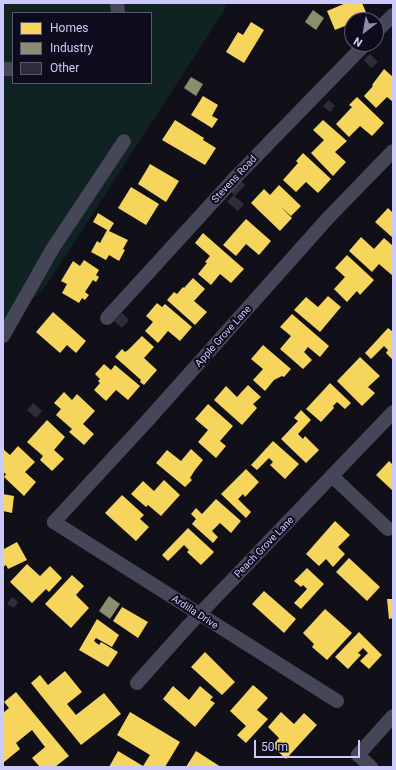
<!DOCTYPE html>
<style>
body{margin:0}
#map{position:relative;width:396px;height:770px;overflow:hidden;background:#111018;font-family:Roboto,sans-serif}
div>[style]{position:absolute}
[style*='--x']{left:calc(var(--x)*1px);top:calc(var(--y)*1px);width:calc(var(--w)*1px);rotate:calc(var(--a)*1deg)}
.green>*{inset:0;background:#102222}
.homes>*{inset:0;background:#f6d55c}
.industry>*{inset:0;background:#8c8c6e}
.building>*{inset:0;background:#2e2d3a}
.minor>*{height:14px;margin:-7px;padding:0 7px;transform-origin:7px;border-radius:7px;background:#454658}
span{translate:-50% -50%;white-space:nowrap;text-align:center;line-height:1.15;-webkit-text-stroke:4px #0e0c1c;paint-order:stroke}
.street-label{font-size:10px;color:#cccafb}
.frame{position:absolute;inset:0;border:4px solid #cccafb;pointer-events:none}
.legend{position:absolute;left:12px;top:12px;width:140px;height:72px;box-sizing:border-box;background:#0e0c1c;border:1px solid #5a5875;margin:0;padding:5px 7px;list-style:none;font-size:12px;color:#cccafb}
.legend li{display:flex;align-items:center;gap:8px;height:20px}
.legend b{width:20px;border:1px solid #5a5875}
.north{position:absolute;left:344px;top:12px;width:40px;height:40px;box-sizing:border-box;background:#0e0c1c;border:1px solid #5a5875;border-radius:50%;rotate:211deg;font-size:11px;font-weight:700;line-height:16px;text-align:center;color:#cccafb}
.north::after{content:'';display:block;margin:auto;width:14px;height:18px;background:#8b89ac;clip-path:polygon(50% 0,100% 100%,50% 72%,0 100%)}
.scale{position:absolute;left:254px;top:740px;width:106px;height:18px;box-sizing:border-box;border:2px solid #cccafb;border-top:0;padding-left:5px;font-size:12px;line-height:14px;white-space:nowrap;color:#cccafb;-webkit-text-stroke:3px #0e0c1c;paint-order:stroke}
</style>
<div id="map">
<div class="green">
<div style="clip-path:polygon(evenodd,3px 3px,229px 3px,46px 286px,3px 327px,3px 3px,13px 13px,151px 13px,151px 83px,13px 83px,13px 13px)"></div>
</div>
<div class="homes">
<div style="clip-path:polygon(346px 3px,362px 3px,368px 17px,360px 20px,352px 20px,352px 23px,335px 30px,327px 11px)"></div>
<div style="clip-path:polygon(251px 22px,264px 30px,244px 63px,226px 52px,238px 32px,243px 35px)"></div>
<div style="clip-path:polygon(384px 69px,393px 77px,393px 102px,387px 97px,376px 108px,364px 96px,373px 86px,372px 85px)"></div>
<div style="clip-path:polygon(203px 96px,218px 105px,212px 116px,218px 119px,212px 128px,191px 115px)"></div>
<div style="clip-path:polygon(357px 97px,384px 123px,372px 136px,360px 126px,349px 137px,336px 124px,352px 107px,349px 105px)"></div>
<div style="clip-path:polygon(175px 120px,204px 138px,203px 140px,216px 148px,205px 165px,162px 140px)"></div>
<div style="clip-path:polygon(323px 120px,347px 141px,335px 152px,346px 162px,333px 176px,311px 153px,324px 140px,313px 130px)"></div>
<div style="clip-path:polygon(303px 153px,331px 179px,318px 193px,306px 182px,296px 192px,283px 180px,298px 163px,296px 161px)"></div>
<div style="clip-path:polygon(150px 164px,179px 181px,166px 202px,138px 184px)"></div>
<div style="clip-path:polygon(279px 185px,301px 206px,291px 216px,281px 207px,292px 218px,280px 231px,251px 203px,264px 189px,270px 195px)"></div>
<div style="clip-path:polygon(131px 187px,159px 204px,146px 225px,118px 208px)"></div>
<div style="clip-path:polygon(388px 208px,393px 213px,393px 238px,375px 222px)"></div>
<div style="clip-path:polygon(98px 213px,114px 223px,109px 231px,128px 240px,123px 249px,125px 250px,119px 261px,109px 255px,106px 260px,91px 252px,97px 241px,100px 243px,107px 230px,93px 222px)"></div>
<div style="clip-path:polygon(246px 219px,271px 241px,259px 255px,246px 244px,236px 256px,223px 245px)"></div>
<div style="clip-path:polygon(203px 233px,244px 269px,231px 283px,220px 274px,211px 285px,198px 274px,207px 263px,205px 262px,210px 256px,195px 243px)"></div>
<div style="clip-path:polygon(361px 237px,374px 249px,384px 238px,393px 246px,393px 276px,379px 264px,372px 272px,349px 251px)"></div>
<div style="clip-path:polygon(347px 255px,374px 280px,360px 295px,357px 291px,347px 302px,334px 289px,345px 277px,335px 268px)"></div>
<div style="clip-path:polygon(84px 260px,99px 270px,96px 275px,99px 277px,96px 282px,93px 280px,85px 292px,89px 295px,85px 300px,82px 298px,79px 303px,62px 293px,67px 284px,61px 281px,73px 261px,80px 266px)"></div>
<div style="clip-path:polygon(193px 278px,205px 289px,194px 301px,207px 312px,195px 325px,167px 300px,174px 292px,177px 294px,183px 287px,184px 288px)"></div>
<div style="clip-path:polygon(328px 296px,341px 307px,320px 332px,294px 310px,306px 297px,318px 307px)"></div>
<div style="clip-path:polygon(157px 303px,162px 307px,165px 304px,192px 327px,180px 341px,168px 331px,158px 343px,145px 331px,153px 322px,146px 316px)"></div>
<div style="clip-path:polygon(53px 312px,86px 341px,76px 353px,67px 345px,60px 353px,36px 332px)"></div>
<div style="clip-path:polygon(292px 314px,329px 346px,320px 357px,308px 347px,304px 352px,312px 360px,303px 369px,280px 349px,291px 336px,280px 327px)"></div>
<div style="clip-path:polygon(388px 328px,393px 332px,393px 360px,386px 353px,388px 350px,384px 346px,371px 359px,365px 353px)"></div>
<div style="clip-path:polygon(142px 336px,154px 347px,144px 358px,157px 370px,144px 385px,140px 382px,141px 380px,115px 357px,122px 349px,125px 352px,128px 350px)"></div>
<div style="clip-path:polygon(263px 345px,291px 369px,284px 377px,282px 376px,274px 380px,265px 391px,253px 380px,263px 369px,251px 359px)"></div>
<div style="clip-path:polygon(360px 357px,380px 376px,368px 387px,375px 393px,362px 406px,337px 381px)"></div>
<div style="clip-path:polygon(104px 364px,111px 370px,115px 365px,140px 386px,128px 400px,116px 390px,106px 401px,94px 390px,100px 383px,98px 381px,100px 379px,95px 374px)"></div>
<div style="clip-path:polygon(330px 383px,351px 403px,345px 409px,337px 402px,333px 406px,334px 408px,321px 422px,306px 409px)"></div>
<div style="clip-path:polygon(248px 385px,261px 397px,253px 404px,257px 408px,242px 425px,214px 400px,226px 386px,237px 397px)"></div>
<div style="clip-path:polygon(64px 392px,72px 400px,77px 394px,95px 411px,83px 424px,94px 434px,84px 445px,69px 432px,72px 429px,56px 415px,61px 409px,54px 403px)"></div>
<div style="clip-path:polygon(208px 404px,233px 426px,220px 441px,226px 446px,216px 458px,198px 442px,208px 430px,195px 419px)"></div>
<div style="clip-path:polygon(301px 410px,311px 420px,298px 434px,303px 439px,305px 436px,319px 450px,306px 463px,281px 439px,298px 421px,294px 418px)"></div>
<div style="clip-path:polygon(47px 420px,65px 437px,54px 450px,64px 459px,52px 471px,40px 460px,43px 456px,27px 442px)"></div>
<div style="clip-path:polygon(273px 441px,299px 464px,285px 479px,270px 465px,273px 462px,269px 458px,257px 470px,251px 465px)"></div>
<div style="clip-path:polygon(18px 446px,35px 462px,25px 472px,36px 482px,24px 496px,4px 477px,6px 474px,3px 472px,3px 449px,10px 455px)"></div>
<div style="clip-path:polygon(191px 449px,203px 460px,195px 470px,190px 478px,192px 480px,185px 487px,156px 463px,167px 450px,181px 461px)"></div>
<div style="clip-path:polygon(389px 461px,393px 465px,393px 491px,376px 475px)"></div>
<div style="clip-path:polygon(246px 469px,259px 482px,245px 497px,243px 494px,238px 499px,251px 512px,246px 518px,221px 494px)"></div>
<div style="clip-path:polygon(164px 480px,180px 495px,161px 516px,148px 505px,146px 507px,131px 494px,143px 481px,154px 491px)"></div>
<div style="clip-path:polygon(3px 494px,14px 496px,12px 513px,3px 511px)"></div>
<div style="clip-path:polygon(122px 495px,144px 515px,140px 519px,149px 527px,136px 541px,105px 513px)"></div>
<div style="clip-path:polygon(216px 499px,241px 521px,231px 533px,220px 523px,212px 531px,218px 537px,213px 543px,192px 524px,196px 519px,191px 514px,196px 508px,202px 514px)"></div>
<div style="clip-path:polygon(335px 521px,350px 535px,338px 547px,345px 554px,333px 567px,326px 559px,319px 566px,306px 554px)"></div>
<div style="clip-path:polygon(188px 528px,214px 552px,201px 565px,187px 552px,189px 550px,184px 545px,168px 561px,162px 555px)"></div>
<div style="clip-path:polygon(17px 542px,27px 560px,8px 569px,6px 565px,3px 567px,3px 547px,4px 549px)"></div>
<div style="clip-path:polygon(349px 558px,380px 587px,367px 601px,336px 572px)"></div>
<div style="clip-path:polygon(27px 564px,40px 576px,50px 566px,62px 578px,49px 592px,46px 589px,32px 603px,10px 582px)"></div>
<div style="clip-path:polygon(307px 568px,324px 584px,301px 609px,294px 603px,307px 589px,303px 585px,301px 587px,294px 581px)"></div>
<div style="clip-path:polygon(72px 575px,84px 586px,76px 595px,89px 608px,71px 628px,45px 604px)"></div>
<div style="clip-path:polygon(264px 591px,296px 619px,284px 633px,252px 604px)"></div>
<div style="clip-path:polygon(387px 599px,393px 599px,393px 618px,389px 619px)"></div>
<div style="clip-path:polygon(122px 607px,148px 622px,138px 638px,113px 621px)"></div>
<div style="clip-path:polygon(325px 609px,352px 633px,327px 660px,312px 647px,314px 644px,303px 633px)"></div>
<div style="clip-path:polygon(97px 619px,119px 635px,112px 647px,96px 638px,94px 641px,99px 645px,101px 642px,118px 652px,108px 667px,79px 650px)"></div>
<div style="clip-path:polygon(359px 632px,382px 655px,369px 669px,360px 661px,368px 653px,363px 648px,358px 653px,361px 655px,348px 669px,335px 657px)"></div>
<div style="clip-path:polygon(205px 652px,235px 682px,222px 695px,191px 667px)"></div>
<div style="clip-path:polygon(65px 671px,82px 692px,67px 704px,76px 715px,104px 693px,121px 714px,81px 745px,31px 683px,40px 675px,48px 685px)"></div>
<div style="clip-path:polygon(253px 685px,268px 698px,257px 710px,268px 719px,246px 743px,237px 735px,246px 726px,230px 711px)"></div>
<div style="clip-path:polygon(173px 686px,189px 700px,200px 686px,213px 697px,210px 700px,215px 703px,195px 727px,163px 699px)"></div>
<div style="clip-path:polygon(16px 692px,69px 756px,55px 767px,40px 767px,32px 758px,45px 747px,32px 730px,16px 743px,20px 749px,3px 763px,3px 713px,9px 708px,4px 702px)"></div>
<div style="clip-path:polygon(130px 712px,180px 742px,165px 767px,109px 767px,118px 751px,143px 766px,150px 755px,117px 735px)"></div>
<div style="clip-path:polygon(281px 712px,294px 724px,304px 713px,317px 725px,286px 759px,272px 746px,279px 738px,268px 727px)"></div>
<div style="clip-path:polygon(196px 751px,221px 767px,186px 767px)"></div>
</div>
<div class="industry">
<div style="clip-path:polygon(313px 10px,324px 18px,316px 30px,305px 22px)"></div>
<div style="clip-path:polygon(191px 77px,203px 84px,196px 96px,184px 88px)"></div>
<div style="clip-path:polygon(109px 596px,120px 604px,110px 619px,99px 611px)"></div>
</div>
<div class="building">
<div style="clip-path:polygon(370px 54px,378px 62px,371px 68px,364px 60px)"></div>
<div style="clip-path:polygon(329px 100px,335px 106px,330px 112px,323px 106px)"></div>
<div style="clip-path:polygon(241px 181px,245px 185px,235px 196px,231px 192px)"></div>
<div style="clip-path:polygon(233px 195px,244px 204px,238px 211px,227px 202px)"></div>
<div style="clip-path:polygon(122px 313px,129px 320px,122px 328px,114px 321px)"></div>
<div style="clip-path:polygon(33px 403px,42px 411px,36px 418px,27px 410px)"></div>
<div style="clip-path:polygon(12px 597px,18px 602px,14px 608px,7px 604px)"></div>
</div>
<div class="minor">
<div style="--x:117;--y:3;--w:10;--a:84"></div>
<div style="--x:376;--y:32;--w:24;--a:-45"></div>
<div style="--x:3;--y:69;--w:10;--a:0"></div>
<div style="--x:107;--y:318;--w:185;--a:-47.6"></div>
<div style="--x:232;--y:181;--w:191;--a:-45.8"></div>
<div style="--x:3;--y:336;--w:101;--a:-60.4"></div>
<div style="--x:53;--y:248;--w:128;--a:-56.4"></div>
<div style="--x:332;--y:476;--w:77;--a:43.4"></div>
<div style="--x:137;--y:683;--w:75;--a:-48.2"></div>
<div style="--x:187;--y:627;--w:298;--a:-46.2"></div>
<div style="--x:337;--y:701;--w:335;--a:-147.7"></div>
<div style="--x:54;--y:522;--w:139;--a:-47.3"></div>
<div style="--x:148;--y:420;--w:271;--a:-48.3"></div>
<div style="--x:328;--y:218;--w:93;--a:-45.9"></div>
<div style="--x:371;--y:767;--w:18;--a:-137"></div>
<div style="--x:358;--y:755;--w:52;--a:-48.1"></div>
</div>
<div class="street-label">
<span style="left:234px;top:179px;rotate:-47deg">Stevens Road</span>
<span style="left:223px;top:336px;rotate:-48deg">Apple Grove Lane</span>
<span style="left:264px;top:547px;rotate:-46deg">Peach Grove Lane</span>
<span style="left:195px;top:612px;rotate:33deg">Ardilla Drive</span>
</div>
<div class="frame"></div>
<ul class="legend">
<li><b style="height:11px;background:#f6d55c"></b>Homes</li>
<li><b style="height:11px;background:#8c8c6e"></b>Industry</li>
<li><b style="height:11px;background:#2e2d3a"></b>Other</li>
</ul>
<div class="north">N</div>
<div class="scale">50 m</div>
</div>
